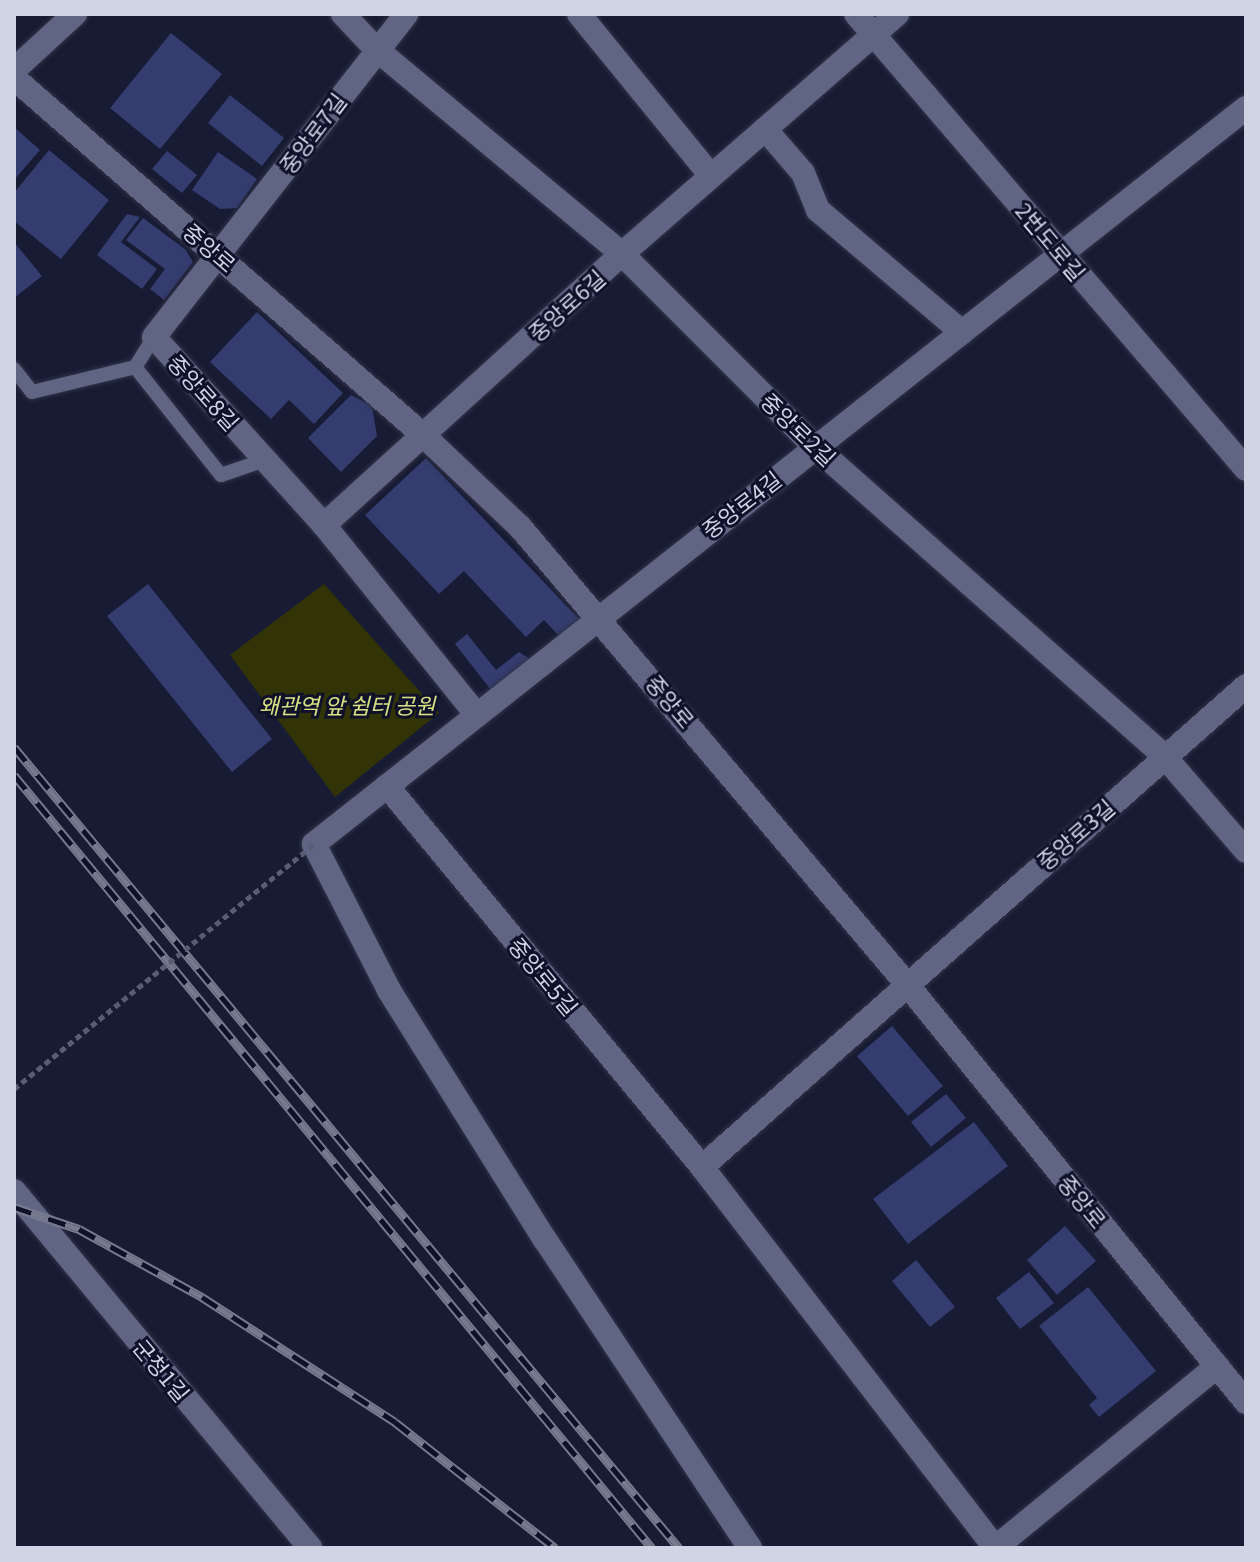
<!DOCTYPE html>
<meta charset="utf-8">
<style>
body{margin:0}
#map{position:relative;width:1260px;height:1562px;overflow:hidden;background:#171b33;font-family:Georgia,"Noto Sans KR",serif}
div>[style]{position:absolute}
[style*='--x']{left:calc(var(--x)*1px);top:calc(var(--y)*1px);width:calc(var(--w)*1px);rotate:calc(var(--a)*1deg)}
.green>*{inset:0;background:#323407}
.building>*{inset:0;background:#353c6f}
.roads{filter:drop-shadow(0 0 2px #313347) drop-shadow(0 0 2px #313347)}
.lane>*{height:14px;margin:-7px;padding:0 7px;transform-origin:7px;border-radius:7px;background:#5f6583}
.street>*{height:24px;margin:-12px;padding:0 12px;transform-origin:12px;border-radius:12px;background:#5f6583}
.secondary>*{height:24px;margin:-12px;padding:0 12px;transform-origin:12px;border-radius:12px;background:#5f6583}
.rail>*{height:9px;margin-top:-4.5px;transform-origin:0;background:repeating-linear-gradient(90deg,#0e1129 0 18px,#767a8e 0 36px);box-sizing:border-box;border-block:2px solid #767a8e}
.path-bridge>*{height:5px;margin-top:-2.5px;transform-origin:0;background:repeating-linear-gradient(90deg,#595d73 0 6px,transparent 0 10px)}
span{translate:-50% -50%;white-space:nowrap;text-align:center;line-height:1.15;-webkit-text-stroke:6px #0e1129;paint-order:stroke}
.street-label{font-size:22px;color:#d0d4e5}
.park-label{font-size:22px;color:#d8e084;font-style:italic}
.frame{position:absolute;inset:0;border:16px solid #d0d4e5;pointer-events:none}
</style>
<div id="map">
<div class="green">
<div style="clip-path:polygon(324px 584px,439px 713px,335px 797px,230px 655px)"></div>
</div>
<div class="building">
<div style="clip-path:polygon(171px 33px,222px 74px,160px 149px,110px 108px)"></div>
<div style="clip-path:polygon(230px 95px,284px 138px,262px 166px,208px 123px)"></div>
<div style="clip-path:polygon(14px 127px,40px 150px,14px 180px)"></div>
<div style="clip-path:polygon(49px 150px,109px 200px,61px 259px,14px 221px,14px 193px)"></div>
<div style="clip-path:polygon(167px 151px,197px 175px,182px 193px,152px 169px)"></div>
<div style="clip-path:polygon(218px 152px,257px 179px,237px 208px,220px 209px,192px 190px)"></div>
<div style="clip-path:polygon(127px 214px,140px 217px,121px 242px,157px 269px,142px 289px,97px 255px)"></div>
<div style="clip-path:polygon(143px 218px,185px 249px,193px 262px,164px 300px,150px 289px,165px 269px,126px 240px)"></div>
<div style="clip-path:polygon(14px 242px,42px 276px,14px 298px)"></div>
<div style="clip-path:polygon(257px 312px,343px 393px,314px 424px,289px 400px,271px 419px,210px 362px)"></div>
<div style="clip-path:polygon(351px 395px,372px 406px,377px 436px,341px 472px,308px 438px)"></div>
<div style="clip-path:polygon(426px 458px,579px 619px,560px 637px,544px 620px,526px 637px,464px 571px,439px 594px,365px 515px)"></div>
<div style="clip-path:polygon(148px 584px,272px 739px,232px 772px,107px 616px)"></div>
<div style="clip-path:polygon(467px 634px,496px 670px,519px 652px,530px 659px,491px 690px,455px 644px)"></div>
<div style="clip-path:polygon(892px 1026px,943px 1086px,908px 1116px,857px 1056px)"></div>
<div style="clip-path:polygon(946px 1094px,966px 1118px,931px 1147px,911px 1122px)"></div>
<div style="clip-path:polygon(974px 1122px,1008px 1166px,908px 1244px,873px 1199px)"></div>
<div style="clip-path:polygon(1065px 1226px,1096px 1261px,1057px 1295px,1027px 1260px)"></div>
<div style="clip-path:polygon(916px 1260px,955px 1307px,930px 1327px,892px 1281px)"></div>
<div style="clip-path:polygon(1029px 1272px,1054px 1303px,1020px 1329px,996px 1298px)"></div>
<div style="clip-path:polygon(1088px 1287px,1156px 1371px,1099px 1417px,1089px 1405px,1097px 1398px,1039px 1326px)"></div>
</div>
<div class="roads">
<div class="lane">
<div style="--x:154;--y:337;--w:36;--a:122"></div>
<div style="--x:135;--y:367;--w:138;--a:51.5"></div>
<div style="--x:221;--y:475;--w:46;--a:-18.8"></div>
<div style="--x:14;--y:369;--w:29;--a:52"></div>
<div style="--x:32;--y:392;--w:106;--a:-13.6"></div>
</div>
<div class="street">
<div style="--x:343;--y:14;--w:48;--a:46.7"></div>
<div style="--x:376;--y:49;--w:320;--a:39.8"></div>
<div style="--x:622;--y:254;--w:272;--a:45"></div>
<div style="--x:814;--y:446;--w:468;--a:41.5"></div>
<div style="--x:1164;--y:756;--w:125;--a:49.2"></div>
<div style="--x:579;--y:14;--w:209;--a:50.8"></div>
<div style="--x:14;--y:70;--w:83;--a:-42.6"></div>
<div style="--x:765;--y:129;--w:58;--a:49.2"></div>
<div style="--x:803;--y:173;--w:40;--a:68"></div>
<div style="--x:818;--y:210;--w:189;--a:40.3"></div>
<div style="--x:324;--y:525;--w:253;--a:-132.1"></div>
<div style="--x:154;--y:337;--w:410;--a:-52"></div>
<div style="--x:476;--y:714;--w:243;--a:-128.8"></div>
<div style="--x:324;--y:525;--w:403;--a:-42.3"></div>
<div style="--x:622;--y:254;--w:365;--a:-41.1"></div>
<div style="--x:387;--y:786;--w:494;--a:50.4"></div>
<div style="--x:702;--y:1167;--w:481;--a:52.4"></div>
<div style="--x:702;--y:1167;--w:726;--a:-41.48"></div>
<div style="--x:750;--y:1548;--w:370;--a:-123.6"></div>
<div style="--x:545;--y:1240;--w:295;--a:-122"></div>
<div style="--x:389;--y:990;--w:164;--a:-117.2"></div>
<div style="--x:314;--y:844;--w:1188;--a:-38.3"></div>
<div style="--x:995;--y:1548;--w:287;--a:-39.3"></div>
</div>
<div class="secondary">
<div style="--x:856;--y:14;--w:599;--a:49.4"></div>
<div style="--x:14;--y:78;--w:543;--a:41.12"></div>
<div style="--x:423;--y:435;--w:134;--a:43.5"></div>
<div style="--x:520;--y:527;--w:596;--a:49.76"></div>
<div style="--x:905;--y:982;--w:541;--a:50.93"></div>
<div style="--x:14;--y:1191;--w:464;--a:50.3"></div>
</div>
</div>
<div class="rail">
<div style="--x:14;--y:747;--w:1041;--a:50.3"></div>
<div style="--x:14;--y:775;--w:1002;--a:50.47"></div>
<div style="--x:14;--y:1207;--w:69;--a:18.7"></div>
<div style="--x:79;--y:1229;--w:141;--a:28.9"></div>
<div style="--x:202;--y:1297;--w:230;--a:32.9"></div>
<div style="--x:395;--y:1422;--w:204;--a:38.2"></div>
</div>
<div class="path-bridge">
<div style="--x:14;--y:1089;--w:387;--a:-39.2"></div>
</div>
<div class="street-label">
<span style="left:312px;top:133px;rotate:-53deg">중앙로7길</span>
<span style="left:1051px;top:241px;rotate:50deg">2번도로길</span>
<span style="left:210px;top:247px;rotate:41deg">중앙로</span>
<span style="left:566px;top:305px;rotate:-42deg">중앙로6길</span>
<span style="left:204px;top:392px;rotate:48deg">중앙로8길</span>
<span style="left:799px;top:429px;rotate:44deg">중앙로2길</span>
<span style="left:741px;top:504px;rotate:-38deg">중앙로4길</span>
<span style="left:671px;top:701px;rotate:50deg">중앙로</span>
<span style="left:1075px;top:834px;rotate:-41deg">중앙로3길</span>
<span style="left:544px;top:976px;rotate:50deg">중앙로5길</span>
<span style="left:1083px;top:1201px;rotate:51deg">중앙로</span>
<span style="left:162px;top:1370px;rotate:50deg">군청1길</span>
</div>
<div class="park-label">
<span style="left:347px;top:705px">왜관역 앞 쉼터 공원</span>
</div>
<div class="frame"></div>
</div>
